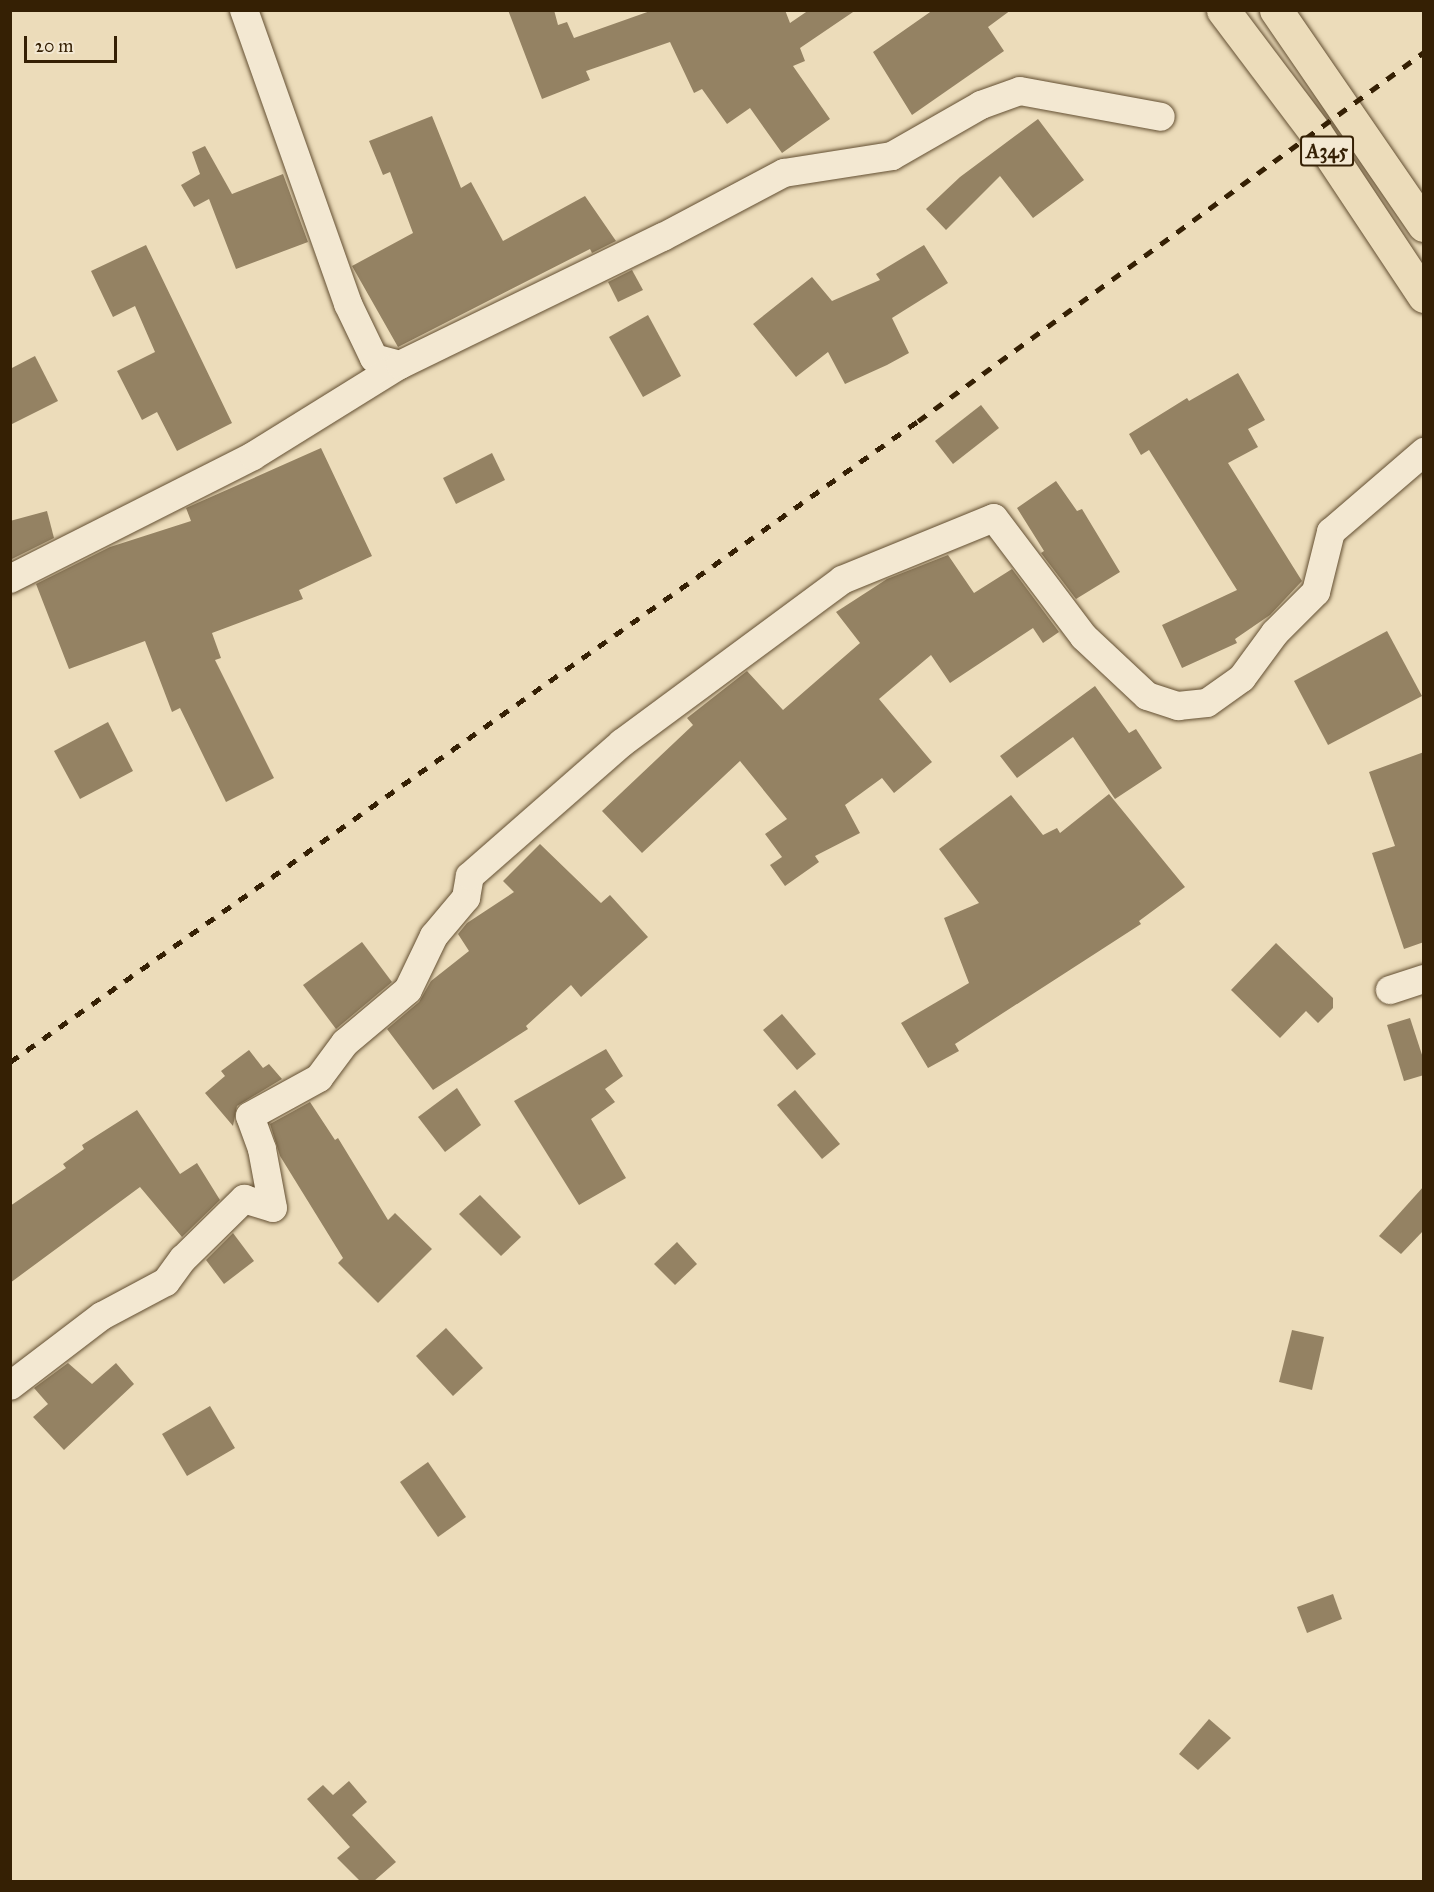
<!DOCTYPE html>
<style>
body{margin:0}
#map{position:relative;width:1434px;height:1892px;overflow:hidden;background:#ecdcba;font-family:"IM FELL Great Primer",serif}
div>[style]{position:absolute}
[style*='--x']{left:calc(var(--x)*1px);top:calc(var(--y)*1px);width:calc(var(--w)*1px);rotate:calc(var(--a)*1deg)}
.building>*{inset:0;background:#948263}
.roads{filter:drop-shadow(0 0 2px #634f32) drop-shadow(0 0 2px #634f32)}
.minor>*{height:28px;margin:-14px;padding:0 14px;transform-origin:14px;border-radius:14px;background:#f3e8d2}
.trunk>*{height:33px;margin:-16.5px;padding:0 16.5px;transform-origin:16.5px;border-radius:16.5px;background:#ecdcba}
.rail>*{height:4.5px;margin-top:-2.25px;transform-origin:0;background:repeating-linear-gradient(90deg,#352004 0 10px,transparent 0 20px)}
span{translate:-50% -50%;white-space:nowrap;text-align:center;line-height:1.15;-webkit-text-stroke:6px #f3e8d2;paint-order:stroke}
.shield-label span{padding:2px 4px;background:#f3e8d2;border:2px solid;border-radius:4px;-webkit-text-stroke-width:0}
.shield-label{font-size:20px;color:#352004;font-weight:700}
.frame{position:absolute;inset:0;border:12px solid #352004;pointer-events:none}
.scale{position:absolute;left:24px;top:36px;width:93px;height:27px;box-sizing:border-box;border:3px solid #352004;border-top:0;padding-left:8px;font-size:18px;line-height:21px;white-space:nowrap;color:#352004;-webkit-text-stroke:4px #f3e8d2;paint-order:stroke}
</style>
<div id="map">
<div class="building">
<div style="clip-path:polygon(508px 10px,554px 10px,558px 25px,567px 22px,574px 38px,653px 10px,785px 10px,790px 23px,809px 10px,856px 10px,800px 48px,805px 61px,793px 66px,830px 119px,782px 153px,750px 108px,727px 124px,702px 89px,694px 93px,670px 42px,586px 71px,590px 80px,542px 99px)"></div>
<div style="clip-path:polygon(933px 10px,1011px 10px,988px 27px,1004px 51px,912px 115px,873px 52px)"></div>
<div style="clip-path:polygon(432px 116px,461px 188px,471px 182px,503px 241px,585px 196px,616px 241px,592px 253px,590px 249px,398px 347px,352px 266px,413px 233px,390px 172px,383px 175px,369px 141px)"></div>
<div style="clip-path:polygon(1038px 119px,1084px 180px,1033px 218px,1000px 176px,946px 230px,926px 209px,960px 177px)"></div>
<div style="clip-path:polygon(205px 146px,232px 194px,283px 174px,308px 242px,236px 269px,209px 199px,194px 207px,181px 185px,200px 174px,192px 152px)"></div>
<div style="clip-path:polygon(146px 245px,232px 423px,177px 451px,157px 412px,142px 420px,117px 371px,155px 352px,135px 306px,113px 317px,91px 271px)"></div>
<div style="clip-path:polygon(924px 245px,948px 283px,892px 318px,909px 353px,887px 365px,845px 384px,828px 352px,796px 377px,753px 324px,812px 277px,832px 301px,880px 280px,876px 274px)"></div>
<div style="clip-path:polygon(632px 270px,643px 290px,618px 302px,608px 282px)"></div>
<div style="clip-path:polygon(648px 315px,681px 376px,643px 397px,609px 337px)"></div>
<div style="clip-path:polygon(35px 356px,58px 401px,10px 425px,10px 369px)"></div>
<div style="clip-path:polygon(1238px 373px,1265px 420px,1248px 429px,1258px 447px,1228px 463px,1302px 581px,1270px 615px,1235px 639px,1237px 643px,1182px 668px,1162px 625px,1237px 590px,1149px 450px,1141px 455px,1129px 434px,1187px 398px,1189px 401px)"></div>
<div style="clip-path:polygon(981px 405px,999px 428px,953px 464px,935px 441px)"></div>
<div style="clip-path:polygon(321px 448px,372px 556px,299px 590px,303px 599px,212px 633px,221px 658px,215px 660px,274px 778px,226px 802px,180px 708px,172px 712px,145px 641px,69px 669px,36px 584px,110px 547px,191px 521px,186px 508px)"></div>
<div style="clip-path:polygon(492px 453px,505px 480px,456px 504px,443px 478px)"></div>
<div style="clip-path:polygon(1056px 481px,1077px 511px,1082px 509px,1120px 572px,1076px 599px,1041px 553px,1044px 551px,1017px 508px)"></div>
<div style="clip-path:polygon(47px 511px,54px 538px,10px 560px,10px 521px)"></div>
<div style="clip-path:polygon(948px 555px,974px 593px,1012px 569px,1059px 632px,1043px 643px,1033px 628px,950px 683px,931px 655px,879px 699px,932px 762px,894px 793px,882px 778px,845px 805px,860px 833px,815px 856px,819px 862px,785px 886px,770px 865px,782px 857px,765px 834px,787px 819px,740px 761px,642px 853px,602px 811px,693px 725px,687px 718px,747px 671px,783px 710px,860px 643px,836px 612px,887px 579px)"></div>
<div style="clip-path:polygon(1387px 631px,1422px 696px,1328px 745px,1294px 681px)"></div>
<div style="clip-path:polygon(1095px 686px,1129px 733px,1136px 729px,1162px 768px,1115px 799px,1073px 737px,1017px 778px,1000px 756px)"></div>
<div style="clip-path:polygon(108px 722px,133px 771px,80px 799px,54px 751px)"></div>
<div style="clip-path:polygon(1424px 752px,1424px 942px,1404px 949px,1372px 853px,1395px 846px,1369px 772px)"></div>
<div style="clip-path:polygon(1109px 794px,1185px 887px,1139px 921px,1141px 924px,955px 1044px,959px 1051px,928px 1068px,901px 1023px,969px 983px,944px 918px,979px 903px,939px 849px,1011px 795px,1043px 835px,1057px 828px,1060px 833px)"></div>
<div style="clip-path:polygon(540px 844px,601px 903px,610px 895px,648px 937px,581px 997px,571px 985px,526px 1026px,528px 1029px,433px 1090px,387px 1029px,419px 1002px,431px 981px,469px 951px,458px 934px,467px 923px,514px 892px,503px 881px)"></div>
<div style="clip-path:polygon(362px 942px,392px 982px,336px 1029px,303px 985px)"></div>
<div style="clip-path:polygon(1276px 943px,1333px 998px,1333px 1008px,1318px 1023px,1306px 1011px,1280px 1038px,1231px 990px)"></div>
<div style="clip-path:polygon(782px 1014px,816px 1054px,797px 1070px,763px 1030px)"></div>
<div style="clip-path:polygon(1410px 1018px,1424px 1061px,1424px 1075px,1404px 1081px,1387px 1025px)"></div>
<div style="clip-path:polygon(606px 1049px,623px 1076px,605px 1089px,615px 1102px,591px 1119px,626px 1178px,579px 1205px,514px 1101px)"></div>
<div style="clip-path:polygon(249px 1050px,263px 1068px,269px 1064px,282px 1079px,237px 1106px,233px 1126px,205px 1093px,225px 1076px,221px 1071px)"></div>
<div style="clip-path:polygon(457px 1088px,481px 1125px,445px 1152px,418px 1117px)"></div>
<div style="clip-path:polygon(795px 1090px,840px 1144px,822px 1159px,777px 1105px)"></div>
<div style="clip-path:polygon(310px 1102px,335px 1140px,338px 1138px,388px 1220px,395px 1213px,432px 1249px,378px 1303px,338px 1263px,343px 1258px,280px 1156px,270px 1124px)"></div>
<div style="clip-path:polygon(137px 1110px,180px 1174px,197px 1163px,220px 1200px,182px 1237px,140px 1187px,10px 1283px,10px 1206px,66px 1168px,63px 1164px,84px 1149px,82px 1145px)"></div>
<div style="clip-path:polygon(1424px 1186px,1424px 1230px,1401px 1254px,1379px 1236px)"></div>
<div style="clip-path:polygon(480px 1195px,521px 1237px,501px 1256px,459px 1214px)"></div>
<div style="clip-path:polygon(233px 1233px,254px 1261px,224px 1284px,206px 1260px)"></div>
<div style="clip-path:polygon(677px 1242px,697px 1264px,675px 1285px,654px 1264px)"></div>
<div style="clip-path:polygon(446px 1328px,483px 1368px,453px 1396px,416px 1356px)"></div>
<div style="clip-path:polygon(1292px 1330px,1324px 1337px,1312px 1390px,1279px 1382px)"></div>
<div style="clip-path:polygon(68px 1363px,92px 1384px,116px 1363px,134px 1384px,64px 1450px,33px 1417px,48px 1404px,34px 1388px)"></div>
<div style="clip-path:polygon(210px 1406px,235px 1448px,187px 1476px,162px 1434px)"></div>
<div style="clip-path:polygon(428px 1462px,466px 1517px,438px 1537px,400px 1482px)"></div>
<div style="clip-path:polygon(1333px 1594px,1342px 1619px,1307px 1633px,1297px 1607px)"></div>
<div style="clip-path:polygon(1209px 1719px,1231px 1738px,1198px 1770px,1179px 1754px)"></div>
<div style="clip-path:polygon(349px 1781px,367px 1802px,352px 1815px,396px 1862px,374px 1881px,360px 1881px,337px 1858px,350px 1847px,307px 1799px,323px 1785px,333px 1795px)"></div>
</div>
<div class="roads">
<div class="minor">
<div style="--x:244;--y:10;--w:312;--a:70.5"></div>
<div style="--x:348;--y:304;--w:60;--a:64.3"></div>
<div style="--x:374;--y:358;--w:27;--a:15"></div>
<div style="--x:10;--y:579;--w:272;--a:-26.8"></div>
<div style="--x:253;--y:456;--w:173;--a:-31.8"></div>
<div style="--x:400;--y:365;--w:292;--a:-26"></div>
<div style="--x:663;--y:237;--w:137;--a:-27.9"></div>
<div style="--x:784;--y:173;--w:109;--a:-8.9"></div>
<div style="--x:892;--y:156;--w:103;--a:-29.8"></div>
<div style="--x:981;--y:105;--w:41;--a:-19.7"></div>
<div style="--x:1020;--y:91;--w:143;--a:10.4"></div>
<div style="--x:1390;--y:990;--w:36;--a:-18"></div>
<div style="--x:10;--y:1386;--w:116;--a:-37.3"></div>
<div style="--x:102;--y:1316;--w:72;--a:-28"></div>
<div style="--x:166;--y:1282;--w:29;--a:-54"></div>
<div style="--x:183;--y:1259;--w:86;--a:-44.5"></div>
<div style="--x:244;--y:1199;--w:30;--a:17"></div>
<div style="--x:273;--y:1208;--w:60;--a:-100.6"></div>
<div style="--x:262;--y:1149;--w:35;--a:-110"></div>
<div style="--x:250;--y:1116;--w:79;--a:-28.8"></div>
<div style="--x:319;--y:1078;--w:44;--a:-53.4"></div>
<div style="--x:345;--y:1043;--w:82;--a:-40.1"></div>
<div style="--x:408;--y:990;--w:60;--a:-64.3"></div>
<div style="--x:434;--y:936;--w:50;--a:-49.9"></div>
<div style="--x:466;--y:898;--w:22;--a:-80"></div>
<div style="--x:470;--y:876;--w:202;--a:-41.2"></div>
<div style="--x:622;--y:743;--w:274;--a:-36.5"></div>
<div style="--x:842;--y:580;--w:164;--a:-22.2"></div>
<div style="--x:994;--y:518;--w:149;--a:52.9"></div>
<div style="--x:1084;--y:637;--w:86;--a:43.1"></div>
<div style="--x:1147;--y:696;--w:33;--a:18"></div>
<div style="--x:1178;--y:706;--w:29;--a:-6"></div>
<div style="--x:1207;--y:703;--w:43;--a:-35.5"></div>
<div style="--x:1242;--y:678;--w:56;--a:-53.7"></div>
<div style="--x:1275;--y:633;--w:58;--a:-45"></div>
<div style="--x:1316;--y:592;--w:62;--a:-76"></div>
<div style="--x:1331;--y:532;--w:123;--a:-40.7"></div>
</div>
<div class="trunk">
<div style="--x:1223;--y:10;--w:153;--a:53"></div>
<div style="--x:1315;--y:132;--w:197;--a:56.4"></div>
<div style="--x:1276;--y:10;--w:261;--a:55.5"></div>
</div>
</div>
<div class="rail">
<div style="--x:10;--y:1062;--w:1111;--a:-35.22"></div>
<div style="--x:918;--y:421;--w:626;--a:-36.1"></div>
</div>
<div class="shield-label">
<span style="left:1327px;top:151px">A345</span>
</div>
<div class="frame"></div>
<div class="scale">20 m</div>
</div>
